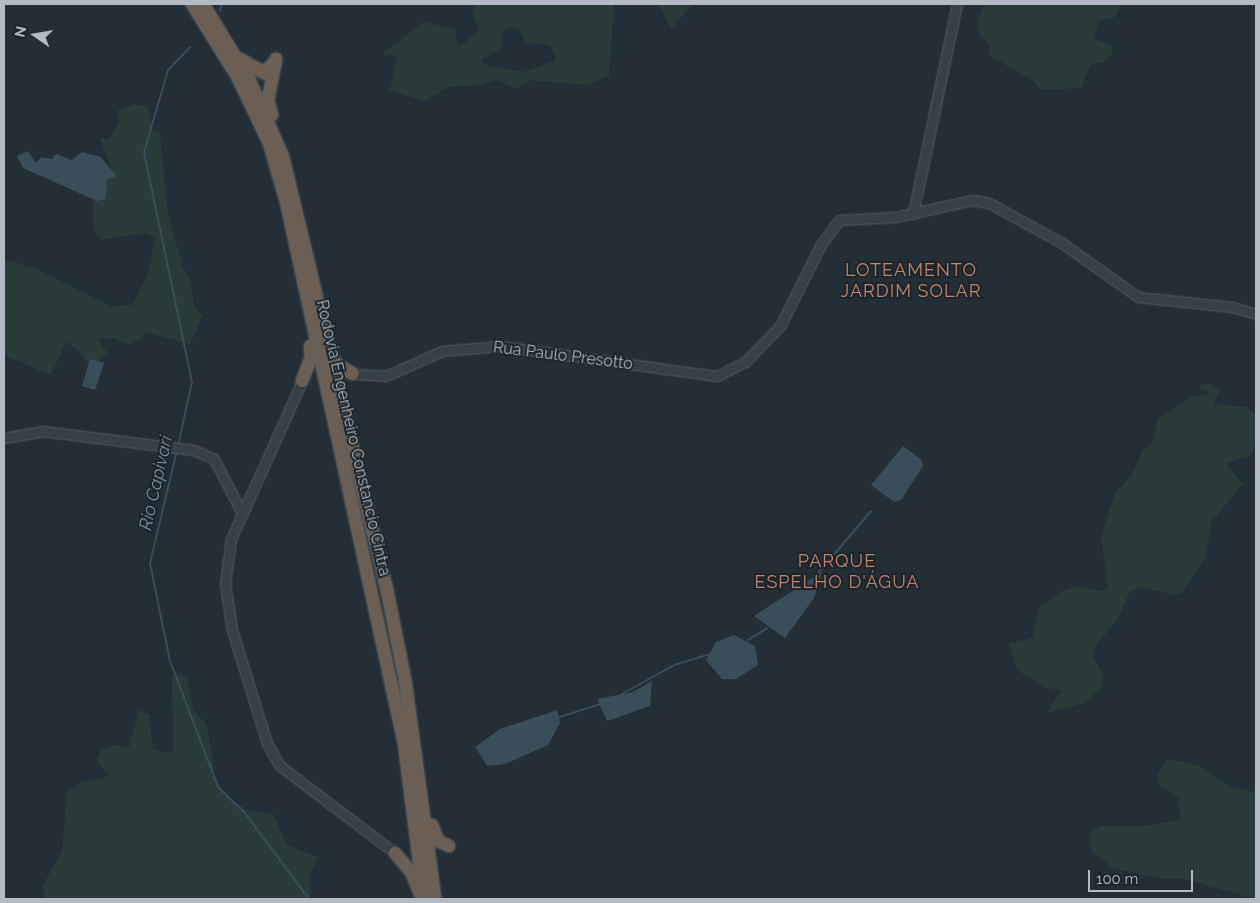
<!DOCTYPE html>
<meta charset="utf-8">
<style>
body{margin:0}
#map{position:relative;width:1260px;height:903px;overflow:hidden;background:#242e36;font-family:Raleway,sans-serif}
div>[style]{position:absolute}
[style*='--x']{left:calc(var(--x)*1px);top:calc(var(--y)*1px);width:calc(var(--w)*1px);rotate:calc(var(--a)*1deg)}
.green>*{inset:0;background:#2a3c39}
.water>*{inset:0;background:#3a4d5b}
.stream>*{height:2px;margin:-1px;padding:0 1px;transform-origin:1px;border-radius:1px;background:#3a4d5b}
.roads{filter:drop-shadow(0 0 1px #555e64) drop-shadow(0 0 1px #555e64)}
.minor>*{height:9px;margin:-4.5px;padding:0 4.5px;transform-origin:4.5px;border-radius:4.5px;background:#374047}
.highway>*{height:12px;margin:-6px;padding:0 6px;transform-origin:6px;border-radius:6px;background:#6b5f55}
span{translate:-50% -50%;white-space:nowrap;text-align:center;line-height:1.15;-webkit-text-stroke:4px #1c252b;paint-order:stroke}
.street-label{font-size:16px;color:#b2bbc3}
.neighbourhood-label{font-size:18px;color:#c5856b;letter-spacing:1px}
.water-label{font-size:18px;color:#7690a2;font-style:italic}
.frame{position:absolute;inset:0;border:5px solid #b2bbc3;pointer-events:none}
.north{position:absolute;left:10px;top:10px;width:50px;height:50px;-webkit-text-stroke:4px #1c252b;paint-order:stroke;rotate:283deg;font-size:14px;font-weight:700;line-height:20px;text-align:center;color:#b2bbc3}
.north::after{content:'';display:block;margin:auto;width:18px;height:22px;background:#b2bbc3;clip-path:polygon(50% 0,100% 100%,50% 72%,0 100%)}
.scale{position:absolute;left:1088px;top:870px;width:105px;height:22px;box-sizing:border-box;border:2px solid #b2bbc3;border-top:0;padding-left:6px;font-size:15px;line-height:18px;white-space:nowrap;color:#b2bbc3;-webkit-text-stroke:4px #1c252b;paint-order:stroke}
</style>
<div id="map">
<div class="green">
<div style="clip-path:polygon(evenodd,474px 4px,614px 4px,609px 76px,588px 85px,528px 80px,517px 89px,496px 80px,478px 86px,451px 86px,424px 101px,389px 90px,397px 57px,382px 54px,424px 22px,455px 29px,457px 48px,462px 45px,479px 30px,472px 14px,474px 4px,511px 27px,519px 30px,526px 43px,549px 45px,556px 56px,554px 61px,523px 72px,483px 64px,482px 59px,500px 49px,503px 31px,511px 27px)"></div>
<div style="clip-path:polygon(658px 4px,692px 4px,671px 29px)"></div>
<div style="clip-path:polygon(985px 4px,1122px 4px,1115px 17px,1099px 21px,1094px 39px,1110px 44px,1113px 53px,1104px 62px,1091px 64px,1081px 88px,1041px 90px,1031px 79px,988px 55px,991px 47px,979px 33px,978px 19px)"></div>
<div style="clip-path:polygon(134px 104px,147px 107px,153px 131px,160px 133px,167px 208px,182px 265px,191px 281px,194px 306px,203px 316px,190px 344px,148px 333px,131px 345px,113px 338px,98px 339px,108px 354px,89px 368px,83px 355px,66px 341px,51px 375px,4px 355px,4px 260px,33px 267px,111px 306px,132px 305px,148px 274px,155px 238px,146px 233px,102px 240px,94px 232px,93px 219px,94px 196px,111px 169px,100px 138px,109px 139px,119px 123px,117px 111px)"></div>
<div style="clip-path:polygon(1210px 383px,1220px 390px,1214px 404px,1246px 407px,1256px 414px,1256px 442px,1250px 456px,1225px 463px,1243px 484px,1212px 521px,1206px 557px,1183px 592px,1175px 595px,1141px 587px,1130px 591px,1118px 619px,1095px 646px,1093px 657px,1103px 675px,1102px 688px,1084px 703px,1047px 713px,1062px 690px,1046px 688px,1017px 670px,1009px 644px,1032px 638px,1039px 608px,1062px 591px,1078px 586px,1100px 591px,1108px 588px,1101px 536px,1115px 493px,1132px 475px,1142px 451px,1153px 442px,1157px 420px,1191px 397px,1209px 394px,1198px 386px)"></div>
<div style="clip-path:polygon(176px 674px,187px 677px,193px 710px,207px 725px,215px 777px,225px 796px,245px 809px,274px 815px,287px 845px,318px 857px,309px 877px,311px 899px,44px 899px,43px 885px,62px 851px,67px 792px,80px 783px,109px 776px,96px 760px,102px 750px,112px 745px,129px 747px,138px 710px,149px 715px,153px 748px,162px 753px,173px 751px,172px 676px)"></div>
<div style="clip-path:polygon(1167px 759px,1198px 765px,1231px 787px,1256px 793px,1256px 899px,1185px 879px,1162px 879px,1113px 868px,1093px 853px,1089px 843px,1091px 833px,1100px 826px,1146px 826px,1180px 820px,1179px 799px,1160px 786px,1157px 776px)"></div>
</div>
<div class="water">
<div style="clip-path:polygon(28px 151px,36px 163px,41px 157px,52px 159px,56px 154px,72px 160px,82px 152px,101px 157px,116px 176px,107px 180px,106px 199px,97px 201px,23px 168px,17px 156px)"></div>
<div style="clip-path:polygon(90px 359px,104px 363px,95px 390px,82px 386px)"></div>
<div style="clip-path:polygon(903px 446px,922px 460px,923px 466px,901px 500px,894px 502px,871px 485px)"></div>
<div style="clip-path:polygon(822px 572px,814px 598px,785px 638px,754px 616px)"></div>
<div style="clip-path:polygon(734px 635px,755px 646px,758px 665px,736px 679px,722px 679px,706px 660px,716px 642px)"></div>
<div style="clip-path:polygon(652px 681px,650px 706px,607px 721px,597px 699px,633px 692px)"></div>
<div style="clip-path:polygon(557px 710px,560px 723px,548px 745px,505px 764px,487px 766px,475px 747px,500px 729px)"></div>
</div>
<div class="stream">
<div style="--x:220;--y:11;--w:7;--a:-74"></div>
<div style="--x:178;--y:446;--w:66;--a:-77.7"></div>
<div style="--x:192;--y:382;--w:235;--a:-101.8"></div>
<div style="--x:144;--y:152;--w:85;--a:-73.7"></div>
<div style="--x:168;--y:70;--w:32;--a:-46"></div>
<div style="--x:177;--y:450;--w:116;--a:103.4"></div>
<div style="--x:150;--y:563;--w:100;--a:78.5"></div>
<div style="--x:170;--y:661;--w:135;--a:69.1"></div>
<div style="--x:218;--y:787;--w:36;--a:44"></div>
<div style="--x:244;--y:812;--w:109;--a:53.2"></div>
<div style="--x:814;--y:578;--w:88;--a:-49.6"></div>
<div style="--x:748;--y:640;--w:22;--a:-32"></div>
<div style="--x:622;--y:694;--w:60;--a:-29.1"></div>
<div style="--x:674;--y:665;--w:39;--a:-17"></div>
<div style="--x:557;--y:718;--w:45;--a:-18"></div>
</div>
<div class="roads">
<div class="minor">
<div style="--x:913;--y:214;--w:215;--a:-78.2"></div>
<div style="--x:353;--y:374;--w:33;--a:3"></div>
<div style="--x:386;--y:376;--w:61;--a:-24.1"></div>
<div style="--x:442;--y:351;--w:58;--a:-4.9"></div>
<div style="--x:500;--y:346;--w:219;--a:7.9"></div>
<div style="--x:717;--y:376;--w:31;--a:-27"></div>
<div style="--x:745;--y:362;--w:50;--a:-45.8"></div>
<div style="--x:780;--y:326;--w:89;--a:-63.4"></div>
<div style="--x:820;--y:246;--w:32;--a:-54"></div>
<div style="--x:839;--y:220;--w:56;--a:-3.1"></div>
<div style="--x:895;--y:217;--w:80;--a:-12.3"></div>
<div style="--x:973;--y:200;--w:16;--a:11"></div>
<div style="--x:989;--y:203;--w:83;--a:28.7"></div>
<div style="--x:1062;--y:243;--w:93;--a:35.4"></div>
<div style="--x:1138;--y:297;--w:95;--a:6.1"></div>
<div style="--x:1232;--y:307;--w:25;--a:16"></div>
<div style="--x:302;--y:381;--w:173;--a:114.2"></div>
<div style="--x:231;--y:539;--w:45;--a:97.6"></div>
<div style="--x:225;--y:584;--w:47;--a:81.3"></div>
<div style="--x:232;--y:630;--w:118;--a:72.8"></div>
<div style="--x:267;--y:743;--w:26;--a:61"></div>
<div style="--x:280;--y:766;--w:144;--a:37.1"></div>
<div style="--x:4;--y:438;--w:39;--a:-10"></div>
<div style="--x:42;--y:431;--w:153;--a:7.1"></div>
<div style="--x:194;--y:450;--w:22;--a:24"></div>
<div style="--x:214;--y:459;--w:59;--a:62.6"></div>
</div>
<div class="highway">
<div style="--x:192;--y:4;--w:87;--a:58.1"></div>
<div style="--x:238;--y:78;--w:72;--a:64.5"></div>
<div style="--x:269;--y:143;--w:60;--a:73.7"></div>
<div style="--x:286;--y:201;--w:555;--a:77.72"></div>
<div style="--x:404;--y:743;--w:157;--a:82.7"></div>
<div style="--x:203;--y:4;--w:88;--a:58.5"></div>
<div style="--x:249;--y:79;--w:85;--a:66.4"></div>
<div style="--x:283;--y:157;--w:440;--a:76.5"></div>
<div style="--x:386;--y:585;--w:96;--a:78.6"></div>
<div style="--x:405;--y:679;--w:222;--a:82.2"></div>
<div style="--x:240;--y:59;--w:28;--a:30"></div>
<div style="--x:264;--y:73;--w:16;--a:-47"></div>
<div style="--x:272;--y:115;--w:16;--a:-105"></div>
<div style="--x:268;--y:100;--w:42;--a:-79"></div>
<div style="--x:333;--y:355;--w:7;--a:82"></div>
<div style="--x:334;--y:362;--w:22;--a:32"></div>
<div style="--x:302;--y:381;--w:26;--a:-69"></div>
<div style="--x:311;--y:357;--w:11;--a:-95"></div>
<div style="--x:432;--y:825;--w:17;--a:69"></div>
<div style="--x:438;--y:841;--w:12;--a:24"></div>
<div style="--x:395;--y:853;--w:25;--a:50"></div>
<div style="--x:411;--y:872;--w:23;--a:67"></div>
</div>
</div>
<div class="street-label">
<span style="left:563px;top:356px;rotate:7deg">Rua Paulo Presotto</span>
<span style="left:353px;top:438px;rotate:77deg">Rodovia Engenheiro Constancio Cintra</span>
</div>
<div class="neighbourhood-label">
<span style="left:911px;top:281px">LOTEAMENTO<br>JARDIM SOLAR</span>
<span style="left:837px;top:572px">PARQUE<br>ESPELHO D'ÁGUA</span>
</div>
<div class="water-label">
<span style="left:156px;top:483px;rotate:-77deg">Rio Capivari</span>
</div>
<div class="frame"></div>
<div class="north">N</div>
<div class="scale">100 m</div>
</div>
